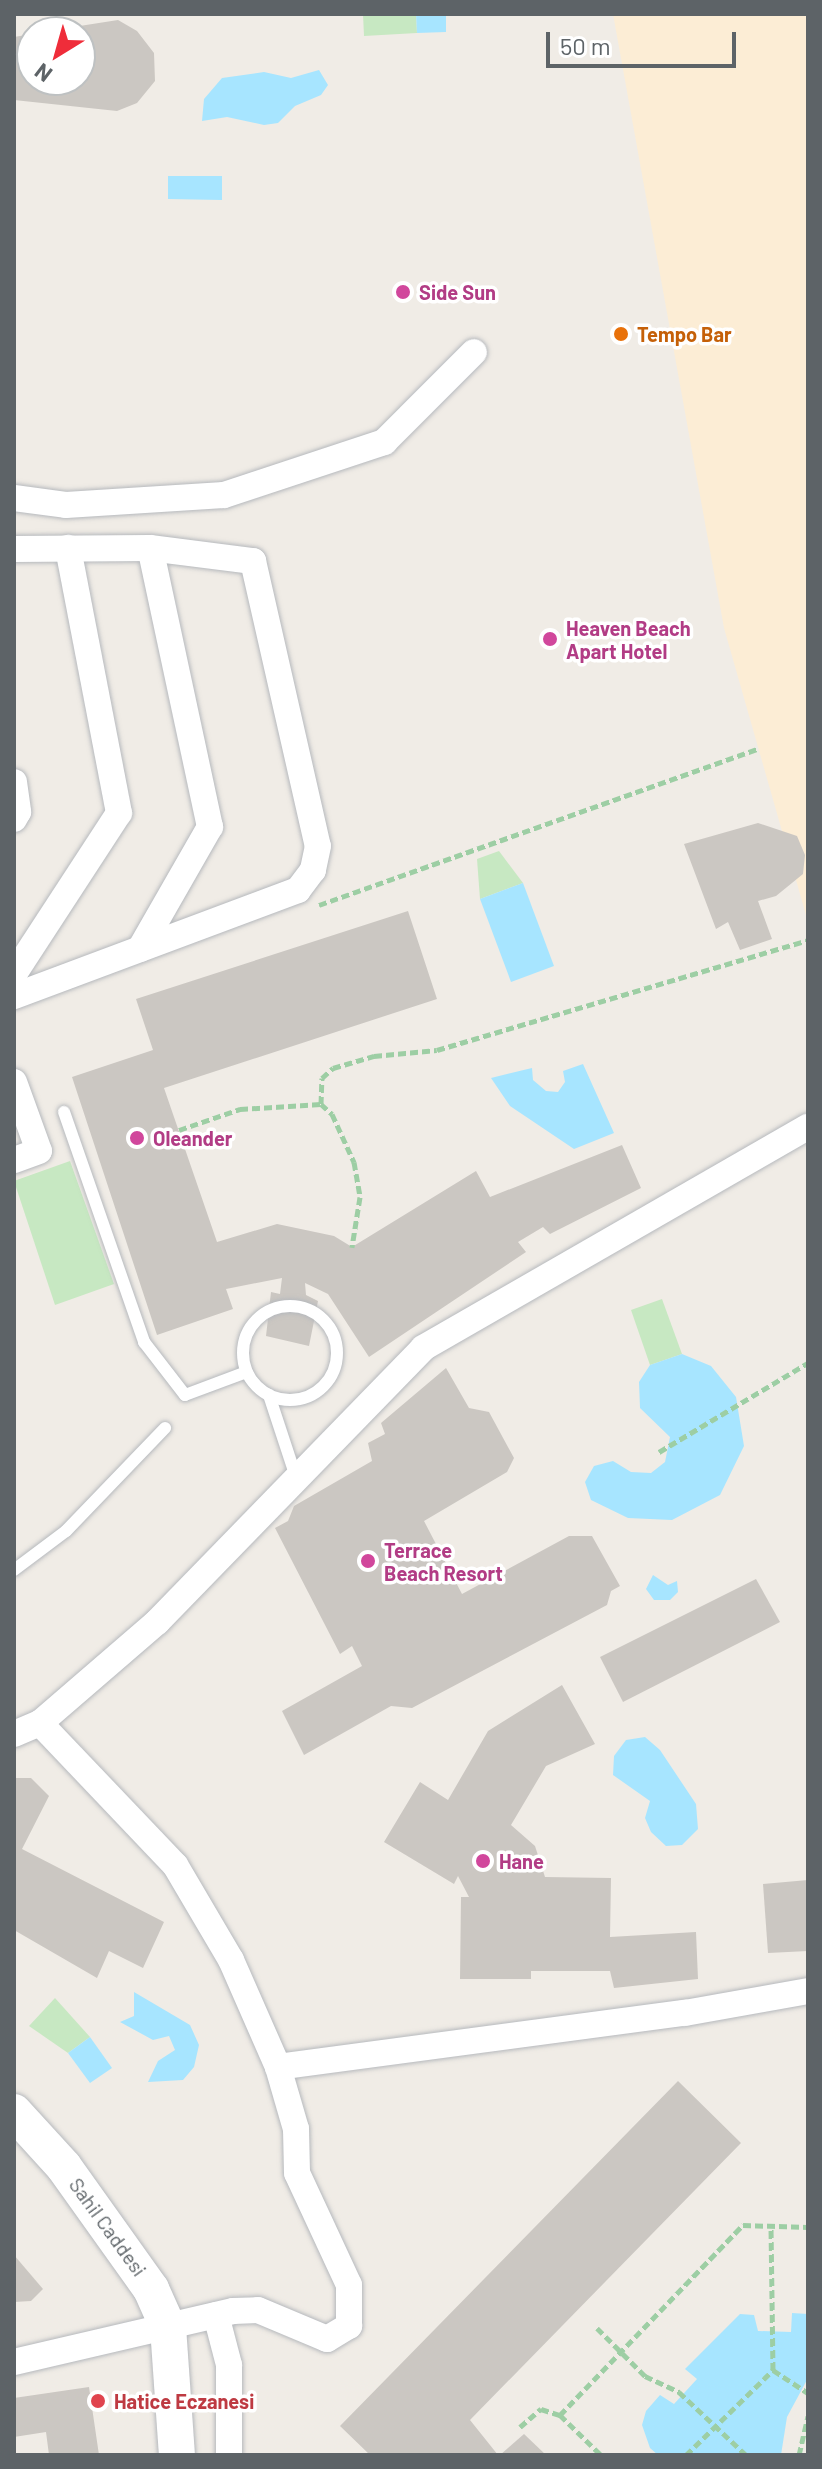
<!DOCTYPE html>
<style>
body{margin:0}
#map{position:relative;width:822px;height:2469px;overflow:hidden;background:#f0ece6;font-family:Barlow,sans-serif}
div>[style]{position:absolute}
[style*='--x']{left:calc(var(--x)*1px);top:calc(var(--y)*1px);width:calc(var(--w)*1px);rotate:calc(var(--a)*1deg)}
.green>*{inset:0;background:#c7e8c2}
.sand>*{inset:0;background:#fcedd5}
.water>*{inset:0;background:#a7e5ff}
.building>*{inset:0;background:#cbc7c2}
.path>*{height:5px;margin-top:-2.5px;transform-origin:0;background:repeating-linear-gradient(90deg,#9dcea4 0 8px,transparent 0 12px)}
.roads{filter:drop-shadow(0 0 2px #b6b9bd) drop-shadow(0 0 2px #b6b9bd)}
.lane>*{height:12px;margin:-6px;padding:0 6px;transform-origin:6px;border-radius:6px;background:#fff}
.lane>.ring{margin:-6px;padding:0;box-sizing:content-box;background:none;border:12px solid #fff;border-radius:50%}
.street>*{height:26px;margin:-13px;padding:0 13px;transform-origin:13px;border-radius:13px;background:#fff}
.secondary>*{height:36px;margin:-18px;padding:0 18px;transform-origin:18px;border-radius:18px;background:#fff}
.dots>*{width:22px;height:22px;translate:-50% -50%;box-sizing:border-box;border:4px solid #fff;border-radius:50%}
span{translate:-50% -50%;white-space:nowrap;text-align:center;line-height:1.15;-webkit-text-stroke:7px #fff;paint-order:stroke}
.hotel-label{font-size:20px;color:#b23c85;font-weight:700}
.left{translate:0 -50%;text-align:left}
.food-label{font-size:20px;color:#c56008;font-weight:700}
.street-label{font-size:20px;color:#5d6367}
.health-label{font-size:20px;color:#be3a42;font-weight:700}
.frame{position:absolute;inset:0;border:16px solid #5d6367;pointer-events:none}
.north{position:absolute;left:16px;top:16px;width:80px;height:80px;box-sizing:border-box;background:#fff;border:2px solid #bec1c2;border-radius:50%;rotate:217deg;font-size:22px;font-weight:700;line-height:32px;text-align:center;color:#5d6367}
.north::after{content:'';display:block;margin:auto;width:28px;height:36px;background:#ef2d3a;clip-path:polygon(50% 0,100% 100%,50% 72%,0 100%)}
.scale{position:absolute;left:546px;top:32px;width:190px;height:36px;box-sizing:border-box;border:4px solid #5d6367;border-top:0;padding-left:10px;font-size:24px;line-height:28px;white-space:nowrap;color:#5d6367;-webkit-text-stroke:6px #fff;paint-order:stroke}
</style>
<div id="map">
<div class="green">
<div style="clip-path:polygon(363px 14px,416px 14px,417px 33px,364px 36px)"></div>
<div style="clip-path:polygon(499px 851px,523px 883px,480px 899px,477px 859px)"></div>
<div style="clip-path:polygon(70px 1161px,114px 1284px,55px 1305px,14px 1181px)"></div>
<div style="clip-path:polygon(662px 1299px,682px 1354px,650px 1365px,631px 1310px)"></div>
<div style="clip-path:polygon(55px 1998px,90px 2037px,68px 2053px,29px 2026px)"></div>
</div>
<div class="sand">
<div style="clip-path:polygon(613px 14px,808px 14px,808px 922px,724px 628px)"></div>
</div>
<div class="water">
<div style="clip-path:polygon(416px 14px,446px 14px,446px 32px,417px 33px)"></div>
<div style="clip-path:polygon(319px 70px,328px 85px,321px 95px,295px 106px,278px 123px,264px 125px,227px 117px,202px 121px,204px 99px,222px 78px,264px 72px,291px 78px)"></div>
<div style="clip-path:polygon(168px 176px,222px 176px,222px 200px,168px 199px)"></div>
<div style="clip-path:polygon(523px 883px,554px 966px,511px 982px,480px 899px)"></div>
<div style="clip-path:polygon(583px 1064px,614px 1133px,574px 1149px,510px 1106px,491px 1078px,532px 1068px,533px 1080px,546px 1091px,558px 1092px,565px 1082px,563px 1071px)"></div>
<div style="clip-path:polygon(682px 1354px,711px 1366px,736px 1397px,744px 1446px,720px 1495px,672px 1520px,628px 1518px,591px 1500px,585px 1482px,594px 1466px,613px 1461px,631px 1472px,651px 1473px,665px 1462px,670px 1437px,640px 1408px,639px 1382px,650px 1365px)"></div>
<div style="clip-path:polygon(653px 1575px,668px 1585px,677px 1581px,678px 1592px,670px 1600px,654px 1600px,646px 1589px)"></div>
<div style="clip-path:polygon(645px 1737px,660px 1750px,696px 1804px,698px 1829px,682px 1845px,666px 1846px,651px 1832px,645px 1818px,650px 1801px,613px 1775px,614px 1756px,626px 1740px)"></div>
<div style="clip-path:polygon(134px 1992px,190px 2025px,199px 2045px,194px 2067px,183px 2080px,148px 2082px,158px 2061px,175px 2050px,169px 2036px,153px 2040px,120px 2022px,134px 2016px)"></div>
<div style="clip-path:polygon(90px 2037px,112px 2068px,90px 2083px,68px 2053px)"></div>
<div style="clip-path:polygon(792px 2313px,808px 2314px,808px 2378px,787px 2417px,781px 2455px,658px 2455px,650px 2448px,642px 2425px,646px 2411px,660px 2395px,674px 2404px,697px 2379px,685px 2369px,740px 2314px,754px 2315px,758px 2331px,791px 2332px)"></div>
</div>
<div class="building">
<div style="clip-path:polygon(118px 20px,137px 31px,154px 53px,155px 81px,137px 103px,117px 111px,14px 100px,14px 37px,32px 34px,32px 80px,80px 80px,80px 32px,54px 30px)"></div>
<div style="clip-path:polygon(758px 823px,797px 836px,805px 855px,803px 874px,776px 896px,758px 901px,772px 939px,740px 950px,728px 922px,716px 929px,684px 844px)"></div>
<div style="clip-path:polygon(408px 911px,437px 999px,164px 1088px,217px 1242px,277px 1224px,334px 1236px,352px 1247px,476px 1171px,490px 1197px,622px 1145px,641px 1188px,550px 1234px,543px 1227px,518px 1242px,526px 1252px,369px 1357px,328px 1294px,305px 1283px,306px 1295px,318px 1301px,309px 1346px,266px 1336px,271px 1292px,280px 1294px,282px 1278px,226px 1289px,233px 1309px,157px 1335px,72px 1077px,153px 1050px,136px 999px)"></div>
<div style="clip-path:polygon(446px 1368px,469px 1408px,489px 1412px,514px 1458px,507px 1472px,424px 1521px,462px 1594px,569px 1536px,592px 1536px,620px 1586px,611px 1591px,607px 1605px,412px 1708px,391px 1706px,304px 1755px,282px 1711px,362px 1666px,352px 1646px,340px 1654px,275px 1528px,288px 1521px,294px 1506px,372px 1461px,368px 1443px,385px 1434px,381px 1423px)"></div>
<div style="clip-path:polygon(756px 1579px,780px 1622px,623px 1702px,600px 1657px)"></div>
<div style="clip-path:polygon(562px 1685px,595px 1744px,546px 1766px,511px 1825px,535px 1846px,545px 1877px,611px 1878px,610px 1937px,696px 1932px,698px 1979px,614px 1988px,610px 1971px,531px 1971px,531px 1979px,460px 1979px,461px 1897px,469px 1897px,458px 1876px,454px 1884px,384px 1842px,420px 1782px,448px 1800px,488px 1731px)"></div>
<div style="clip-path:polygon(14px 1778px,31px 1778px,49px 1796px,22px 1849px,164px 1922px,143px 1968px,109px 1951px,97px 1978px,14px 1930px)"></div>
<div style="clip-path:polygon(808px 1880px,808px 1951px,768px 1953px,763px 1884px)"></div>
<div style="clip-path:polygon(678px 2081px,741px 2143px,470px 2420px,498px 2455px,370px 2455px,340px 2426px)"></div>
<div style="clip-path:polygon(14px 2255px,43px 2289px,31px 2301px,14px 2302px)"></div>
<div style="clip-path:polygon(89px 2387px,99px 2455px,49px 2455px,46px 2432px,14px 2437px,14px 2398px)"></div>
<div style="clip-path:polygon(524px 2434px,546px 2455px,500px 2455px)"></div>
</div>
<div class="path">
<div style="--x:319;--y:905;--w:467;--a:-19.6"></div>
<div style="--x:321;--y:1104;--w:26;--a:-88"></div>
<div style="--x:322;--y:1078;--w:15;--a:-42"></div>
<div style="--x:333;--y:1068;--w:43;--a:-16.3"></div>
<div style="--x:374;--y:1056;--w:63;--a:-5.4"></div>
<div style="--x:437;--y:1050;--w:387;--a:-16.5"></div>
<div style="--x:179;--y:1130;--w:65;--a:-19"></div>
<div style="--x:240;--y:1109;--w:81;--a:-3.5"></div>
<div style="--x:321;--y:1104;--w:15;--a:42"></div>
<div style="--x:332;--y:1114;--w:53;--a:65.4"></div>
<div style="--x:354;--y:1162;--w:36;--a:80"></div>
<div style="--x:360;--y:1197;--w:51;--a:99.1"></div>
<div style="--x:659;--y:1452;--w:174;--a:-30.9"></div>
<div style="--x:597;--y:2328;--w:68;--a:45"></div>
<div style="--x:645;--y:2376;--w:38;--a:25"></div>
<div style="--x:679;--y:2392;--w:92;--a:43.2"></div>
<div style="--x:773;--y:2370;--w:42;--a:33.3"></div>
<div style="--x:560;--y:2415;--w:264;--a:-46.1"></div>
<div style="--x:743;--y:2225;--w:65;--a:1.8"></div>
<div style="--x:520;--y:2427;--w:28;--a:-41"></div>
<div style="--x:541;--y:2409;--w:20;--a:18"></div>
<div style="--x:560;--y:2415;--w:57;--a:44.3"></div>
<div style="--x:686;--y:2455;--w:122;--a:-44.3"></div>
<div style="--x:773;--y:2370;--w:142;--a:-90.8"></div>
<div style="--x:799;--y:2455;--w:40;--a:-77"></div>
</div>
<div class="roads">
<div class="lane">
<div style="--x:64;--y:1112;--w:244;--a:70.8"></div>
<div style="--x:144;--y:1342;--w:67;--a:52.3"></div>
<div style="--x:185;--y:1395;--w:66;--a:-20.4"></div>
<div class="ring" style="left:243px;top:1306px;width:82px;height:82px"></div>
<div style="--x:269;--y:1395;--w:86;--a:71.8"></div>
<div style="--x:14;--y:1570;--w:65;--a:-36.9"></div>
<div style="--x:66;--y:1531;--w:143;--a:-46.1"></div>
</div>
<div class="street">
<div style="--x:14;--y:498;--w:52;--a:7.7"></div>
<div style="--x:66;--y:505;--w:158;--a:-3.6"></div>
<div style="--x:224;--y:495;--w:169;--a:-18.3"></div>
<div style="--x:384;--y:442;--w:127;--a:-45"></div>
<div style="--x:14;--y:549;--w:136;--a:-0.4"></div>
<div style="--x:150;--y:548;--w:104;--a:7.2"></div>
<div style="--x:253;--y:561;--w:292;--a:77.2"></div>
<div style="--x:318;--y:846;--w:25;--a:102"></div>
<div style="--x:313;--y:870;--w:25;--a:127"></div>
<div style="--x:298;--y:890;--w:303;--a:159.5"></div>
<div style="--x:14;--y:782;--w:30;--a:82"></div>
<div style="--x:18;--y:812;--w:8;--a:120"></div>
<div style="--x:140;--y:949;--w:141;--a:-60.2"></div>
<div style="--x:210;--y:827;--w:285;--a:-102.1"></div>
<div style="--x:14;--y:974;--w:192;--a:-56.9"></div>
<div style="--x:119;--y:813;--w:270;--a:-100.9"></div>
<div style="--x:14;--y:1082;--w:73;--a:70.1"></div>
<div style="--x:39;--y:1151;--w:27;--a:160"></div>
<div style="--x:14;--y:1734;--w:28;--a:-23"></div>
<div style="--x:40;--y:1723;--w:155;--a:-40.8"></div>
<div style="--x:157;--y:1622;--w:382;--a:-45.8"></div>
<div style="--x:423;--y:1348;--w:444;--a:-29.9"></div>
<div style="--x:278;--y:2067;--w:411;--a:-7.6"></div>
<div style="--x:685;--y:2013;--w:125;--a:-10.1"></div>
<div style="--x:216;--y:2315;--w:52;--a:75.4"></div>
<div style="--x:229;--y:2365;--w:90;--a:90"></div>
<div style="--x:14;--y:2362;--w:225;--a:-13.1"></div>
<div style="--x:233;--y:2311;--w:25;--a:-2"></div>
<div style="--x:258;--y:2310;--w:75;--a:22.8"></div>
<div style="--x:327;--y:2339;--w:26;--a:-31"></div>
<div style="--x:349;--y:2326;--w:41;--a:-90"></div>
<div style="--x:349;--y:2285;--w:123;--a:-114.9"></div>
<div style="--x:297;--y:2173;--w:44;--a:-91.3"></div>
<div style="--x:296;--y:2129;--w:65;--a:-106.2"></div>
<div style="--x:278;--y:2067;--w:117;--a:-113.7"></div>
<div style="--x:231;--y:1960;--w:110;--a:-120.5"></div>
<div style="--x:175;--y:1865;--w:196;--a:-133.6"></div>
</div>
<div class="secondary">
<div style="--x:14;--y:2112;--w:74;--a:47.7"></div>
<div style="--x:64;--y:2167;--w:150;--a:54.5"></div>
<div style="--x:151;--y:2289;--w:42;--a:65.9"></div>
<div style="--x:168;--y:2327;--w:128;--a:86"></div>
</div>
</div>
<div class="dots">
<div style="left:403px;top:292px;background:#d1479c"></div>
<div style="left:621px;top:334px;background:#e8710a"></div>
<div style="left:550px;top:639px;background:#d1479c"></div>
<div style="left:137px;top:1138px;background:#d1479c"></div>
<div style="left:368px;top:1561px;background:#d1479c"></div>
<div style="left:483px;top:1861px;background:#d1479c"></div>
<div style="left:98px;top:2401px;background:#e0444e"></div>
</div>
<div class="hotel-label">
<span class="left" style="left:419px;top:292px">Side Sun</span>
<span class="left" style="left:566px;top:640px">Heaven Beach<br>Apart Hotel</span>
<span class="left" style="left:153px;top:1138px">Oleander</span>
<span class="left" style="left:384px;top:1562px">Terrace<br>Beach Resort</span>
<span class="left" style="left:499px;top:1861px">Hane</span>
</div>
<div class="food-label">
<span class="left" style="left:637px;top:334px">Tempo Bar</span>
</div>
<div class="street-label">
<span style="left:108px;top:2227px;rotate:54deg">Sahil Caddesi</span>
</div>
<div class="health-label">
<span class="left" style="left:114px;top:2401px">Hatice Eczanesi</span>
</div>
<div class="frame"></div>
<div class="north">N</div>
<div class="scale">50 m</div>
</div>
